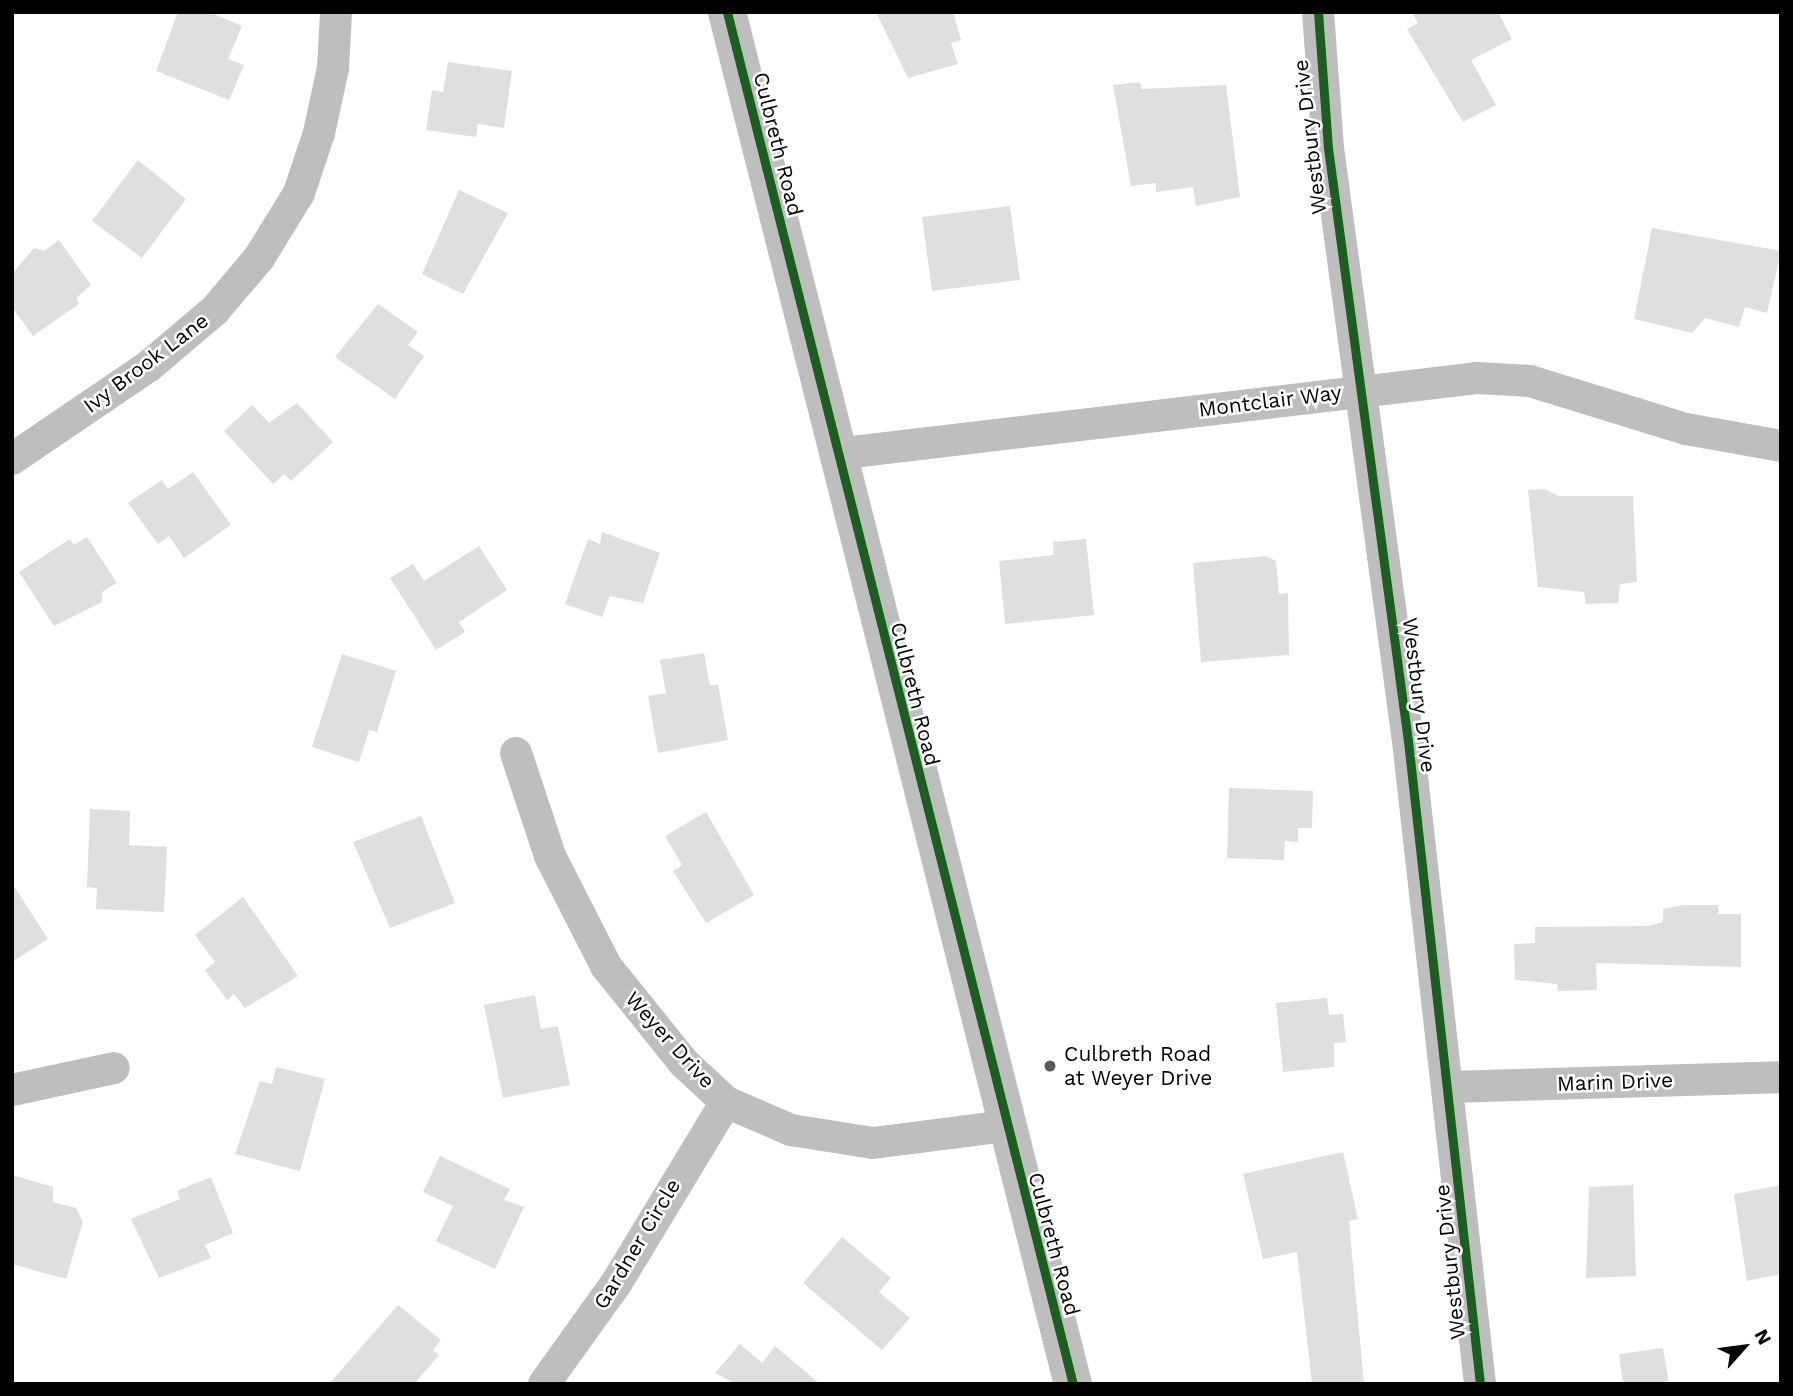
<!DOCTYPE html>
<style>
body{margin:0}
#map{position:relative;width:1793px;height:1396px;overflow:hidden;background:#fff;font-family:"Work Sans",sans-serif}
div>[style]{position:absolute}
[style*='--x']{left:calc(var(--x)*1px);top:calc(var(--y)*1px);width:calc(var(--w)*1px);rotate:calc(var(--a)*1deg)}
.building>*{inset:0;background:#dfdfdf}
.minor>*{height:32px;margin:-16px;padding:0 16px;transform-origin:16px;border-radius:16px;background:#bebebe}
.tertiary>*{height:38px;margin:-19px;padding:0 19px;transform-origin:19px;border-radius:19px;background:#bebebe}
.cycleway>*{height:9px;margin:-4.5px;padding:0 4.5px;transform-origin:4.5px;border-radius:4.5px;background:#1b5e20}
.dots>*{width:19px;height:19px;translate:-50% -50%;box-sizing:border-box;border:4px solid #fff;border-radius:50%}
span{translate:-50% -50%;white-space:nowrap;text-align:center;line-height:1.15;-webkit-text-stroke:5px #fff;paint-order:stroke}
.street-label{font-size:21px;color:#000}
.poi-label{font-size:21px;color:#000}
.left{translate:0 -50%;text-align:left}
.frame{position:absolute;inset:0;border:14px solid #000;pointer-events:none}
.north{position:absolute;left:1709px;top:1312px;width:70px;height:70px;-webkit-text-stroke:5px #fff;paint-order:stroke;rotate:62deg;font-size:19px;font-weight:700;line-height:28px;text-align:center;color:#000}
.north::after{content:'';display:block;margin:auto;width:24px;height:32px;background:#000;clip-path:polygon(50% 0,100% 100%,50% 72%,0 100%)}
</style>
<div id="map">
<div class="building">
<div style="clip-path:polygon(178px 12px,209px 12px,242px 26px,228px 59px,244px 65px,229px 100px,156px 71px)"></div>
<div style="clip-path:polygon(876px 12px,953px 12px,961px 40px,951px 43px,958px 64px,908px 78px)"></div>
<div style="clip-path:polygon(1412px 12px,1498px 12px,1512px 39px,1471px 60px,1496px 105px,1463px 122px,1407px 29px,1418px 23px)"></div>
<div style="clip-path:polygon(448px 62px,512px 71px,504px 128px,478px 124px,476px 137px,426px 130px,432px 90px,443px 92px)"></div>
<div style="clip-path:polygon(1140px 82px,1142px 89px,1226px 85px,1240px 197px,1196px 206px,1193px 187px,1156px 192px,1156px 183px,1131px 186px,1113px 85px)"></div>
<div style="clip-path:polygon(138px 160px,186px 199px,142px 258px,92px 221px)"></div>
<div style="clip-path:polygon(459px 190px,508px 213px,463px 294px,422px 274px)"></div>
<div style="clip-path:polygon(1010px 206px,1020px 280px,932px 291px,922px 217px)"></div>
<div style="clip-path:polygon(1652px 228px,1781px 251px,1767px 313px,1745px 307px,1739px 327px,1705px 318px,1692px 333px,1634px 319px)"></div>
<div style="clip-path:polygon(59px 240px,91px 285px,76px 298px,79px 304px,33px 336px,12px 307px,12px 274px,34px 248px,44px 251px)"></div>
<div style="clip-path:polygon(378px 304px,418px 332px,408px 345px,424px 356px,395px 399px,335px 357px)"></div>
<div style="clip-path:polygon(297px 403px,333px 442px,291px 481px,284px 474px,273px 484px,224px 431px,252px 405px,269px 423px)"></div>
<div style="clip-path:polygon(193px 472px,231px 525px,184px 558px,169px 536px,158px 544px,128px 503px,162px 480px,168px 489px)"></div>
<div style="clip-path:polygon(1545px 489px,1558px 496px,1633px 496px,1637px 582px,1620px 584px,1618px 603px,1586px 604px,1584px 592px,1538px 587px,1528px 490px)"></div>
<div style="clip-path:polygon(602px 532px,660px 553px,643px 603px,610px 596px,602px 617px,565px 604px,588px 539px,600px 544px)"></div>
<div style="clip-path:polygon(87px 537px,117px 583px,102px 592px,102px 602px,54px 626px,19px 572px,70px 539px,74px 545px)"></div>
<div style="clip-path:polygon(1086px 539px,1094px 615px,1005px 624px,999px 561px,1054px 555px,1053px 542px)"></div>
<div style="clip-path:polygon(479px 546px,507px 590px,459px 622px,465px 632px,436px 650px,390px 578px,413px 564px,424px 581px)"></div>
<div style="clip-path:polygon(1266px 556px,1276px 561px,1279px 594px,1288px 593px,1289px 655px,1201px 662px,1193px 563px)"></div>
<div style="clip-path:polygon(704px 653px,710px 686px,718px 684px,728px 740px,658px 753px,648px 696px,666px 693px,660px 660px)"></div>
<div style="clip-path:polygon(342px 654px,396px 671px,377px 732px,369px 730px,359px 762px,312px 747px)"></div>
<div style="clip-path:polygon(1229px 788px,1313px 791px,1312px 828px,1298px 828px,1298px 842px,1285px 841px,1284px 860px,1227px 858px)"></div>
<div style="clip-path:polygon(90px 809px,130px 811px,129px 845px,167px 847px,164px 912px,96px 909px,97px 888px,87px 887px)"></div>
<div style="clip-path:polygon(706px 812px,754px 895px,706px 923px,673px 871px,682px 865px,665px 836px)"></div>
<div style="clip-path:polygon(421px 816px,455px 903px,390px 928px,353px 842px)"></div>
<div style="clip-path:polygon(12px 883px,48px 939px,12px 962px)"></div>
<div style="clip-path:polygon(243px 897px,298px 976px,245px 1008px,234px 994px,227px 1000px,205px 970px,215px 962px,195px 935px)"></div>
<div style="clip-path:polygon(1683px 905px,1718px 905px,1718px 914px,1741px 914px,1741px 967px,1596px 963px,1597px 990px,1558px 991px,1557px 984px,1515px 980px,1514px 944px,1535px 943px,1535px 927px,1648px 926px,1663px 922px,1663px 909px)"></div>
<div style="clip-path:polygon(535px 995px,541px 1029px,558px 1026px,570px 1085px,503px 1098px,484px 1005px)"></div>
<div style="clip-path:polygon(1327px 998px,1329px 1015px,1343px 1014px,1346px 1042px,1334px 1043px,1334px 1067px,1283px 1072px,1276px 1003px)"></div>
<div style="clip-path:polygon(276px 1067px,325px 1079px,300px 1171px,235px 1154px,260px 1081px,272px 1084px)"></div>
<div style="clip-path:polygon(1343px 1152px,1358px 1219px,1349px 1221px,1364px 1384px,1312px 1384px,1297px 1252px,1263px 1259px,1243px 1174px)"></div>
<div style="clip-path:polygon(440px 1156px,510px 1189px,504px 1200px,524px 1207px,495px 1269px,436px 1241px,453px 1206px,423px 1192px)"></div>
<div style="clip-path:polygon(12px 1175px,53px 1187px,53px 1202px,76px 1208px,83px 1222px,66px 1279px,12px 1264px)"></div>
<div style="clip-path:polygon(211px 1177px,233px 1233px,205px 1245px,211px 1258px,159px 1278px,131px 1219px,180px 1199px,177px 1191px)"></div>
<div style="clip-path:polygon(1633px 1185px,1636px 1276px,1586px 1278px,1589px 1187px)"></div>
<div style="clip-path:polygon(1781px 1185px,1781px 1274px,1747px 1281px,1734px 1194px)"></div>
<div style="clip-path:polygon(842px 1237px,891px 1278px,879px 1292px,910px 1318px,882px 1350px,803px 1283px)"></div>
<div style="clip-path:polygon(398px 1305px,441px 1340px,433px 1350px,439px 1355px,414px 1384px,329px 1384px)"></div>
<div style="clip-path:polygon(740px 1344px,762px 1363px,775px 1346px,820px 1384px,736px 1384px,715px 1373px)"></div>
<div style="clip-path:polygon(1663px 1348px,1669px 1384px,1623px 1384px,1619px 1354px)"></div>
</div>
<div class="minor">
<div style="--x:1318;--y:12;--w:136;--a:85.8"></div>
<div style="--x:1328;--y:148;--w:598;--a:82.32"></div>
<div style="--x:1408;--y:741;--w:647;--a:83.61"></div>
<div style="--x:836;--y:454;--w:645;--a:-6.76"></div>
<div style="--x:1477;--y:378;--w:53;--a:3.2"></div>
<div style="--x:1530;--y:381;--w:163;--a:17.1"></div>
<div style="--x:1686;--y:429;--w:97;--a:10.1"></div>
<div style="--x:12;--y:459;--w:166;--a:-34.2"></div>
<div style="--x:149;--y:366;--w:87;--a:-40.3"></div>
<div style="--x:215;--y:310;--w:68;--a:-49.8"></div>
<div style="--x:259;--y:258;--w:76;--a:-58.4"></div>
<div style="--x:299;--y:193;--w:63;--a:-71.6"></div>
<div style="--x:319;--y:133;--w:66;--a:-77.8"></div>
<div style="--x:333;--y:68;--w:56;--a:-86.9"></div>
<div style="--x:516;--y:753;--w:108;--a:71.7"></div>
<div style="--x:550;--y:856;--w:123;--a:63"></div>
<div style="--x:606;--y:966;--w:124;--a:51.2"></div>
<div style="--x:684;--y:1063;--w:57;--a:42.9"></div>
<div style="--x:726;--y:1102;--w:71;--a:23.3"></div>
<div style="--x:791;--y:1130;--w:83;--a:9"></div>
<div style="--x:873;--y:1143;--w:133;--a:-7.3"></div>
<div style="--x:1450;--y:1087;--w:331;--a:-1.7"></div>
<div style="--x:12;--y:1090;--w:104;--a:-12.2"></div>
<div style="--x:544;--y:1384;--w:125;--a:-54.4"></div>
<div style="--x:617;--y:1282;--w:210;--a:-58.8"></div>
</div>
<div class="tertiary">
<div style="--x:727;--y:12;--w:1415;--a:75.85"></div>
</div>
<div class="cycleway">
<div style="--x:727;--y:12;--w:1415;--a:75.85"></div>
<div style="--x:1318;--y:12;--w:136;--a:85.8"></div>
<div style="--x:1328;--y:148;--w:598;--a:82.32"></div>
<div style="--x:1408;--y:741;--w:647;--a:83.61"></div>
</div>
<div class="dots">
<div style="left:1050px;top:1066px;background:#595959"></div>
</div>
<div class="street-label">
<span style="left:1310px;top:137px;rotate:-97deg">Westbury Drive</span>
<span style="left:778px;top:144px;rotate:76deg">Culbreth Road</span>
<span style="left:146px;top:363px;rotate:-37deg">Ivy Brook Lane</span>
<span style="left:1270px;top:401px;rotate:-7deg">Montclair Way</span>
<span style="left:915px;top:694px;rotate:76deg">Culbreth Road</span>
<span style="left:1419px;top:695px;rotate:83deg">Westbury Drive</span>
<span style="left:670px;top:1040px;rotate:48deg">Weyer Drive</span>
<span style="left:1615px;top:1082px;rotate:-2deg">Marin Drive</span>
<span style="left:637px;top:1244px;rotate:-59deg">Gardner Circle</span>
<span style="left:1054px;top:1244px;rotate:75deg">Culbreth Road</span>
<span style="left:1450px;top:1262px;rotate:-96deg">Westbury Drive</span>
</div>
<div class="poi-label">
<span class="left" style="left:1064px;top:1066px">Culbreth Road<br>at Weyer Drive</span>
</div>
<div class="frame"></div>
<div class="north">N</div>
</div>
